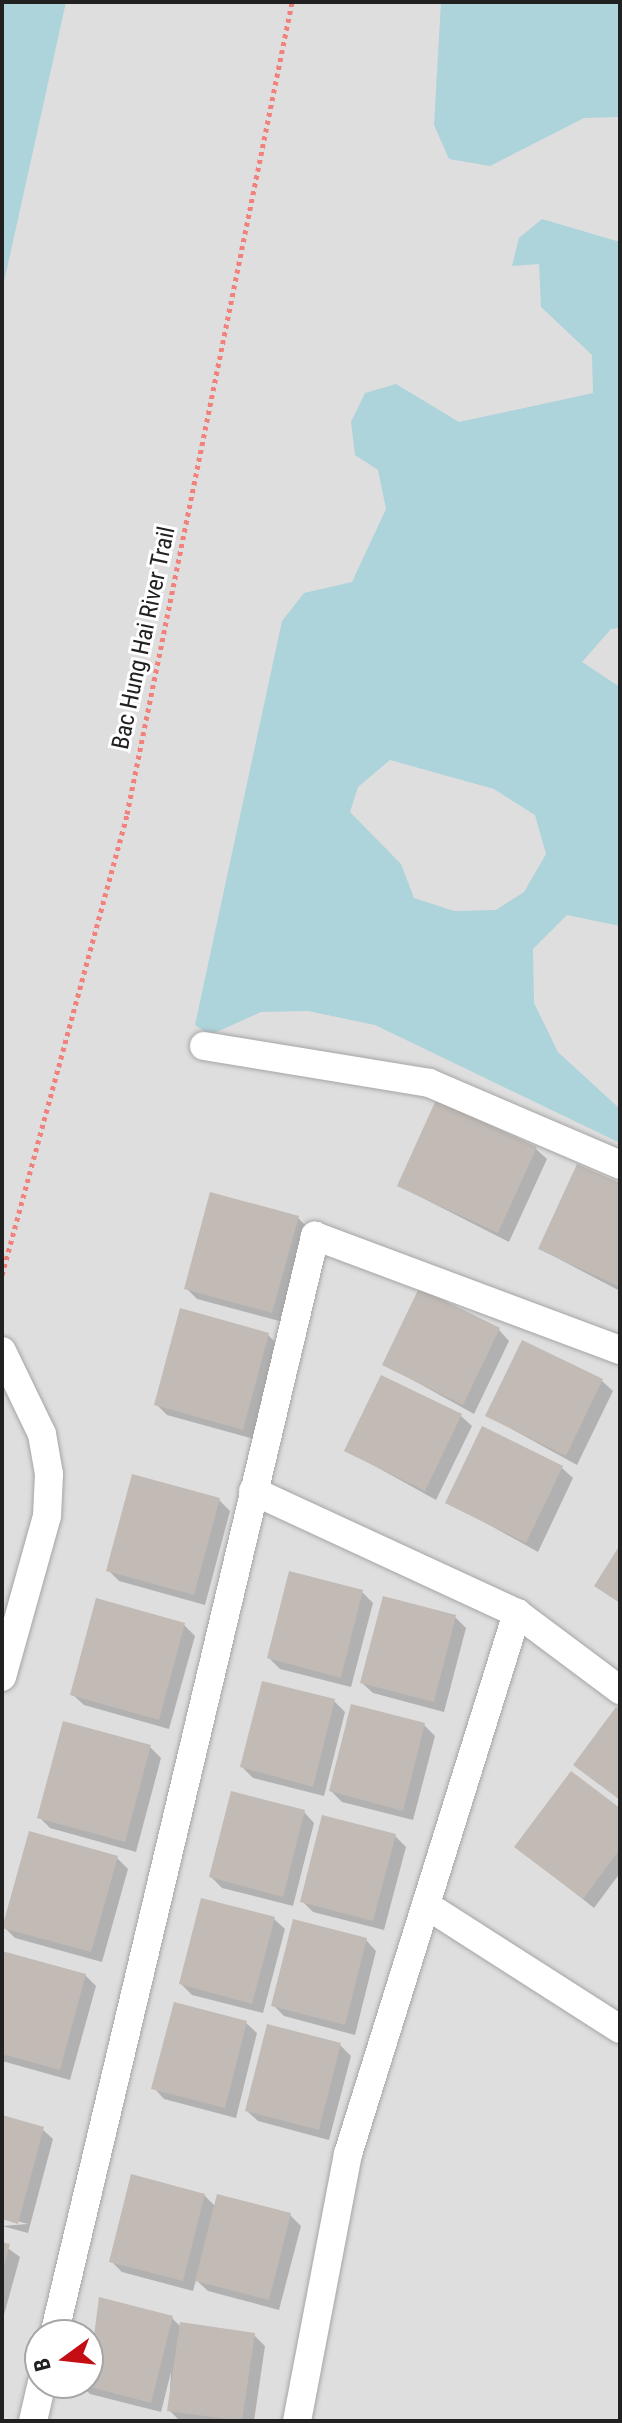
<!DOCTYPE html>
<style>
body{margin:0}
#map{position:relative;width:622px;height:2423px;overflow:hidden;background:#f1eee9;font-family:"Roboto Condensed",sans-serif}
div>[style]{position:absolute}
[style*='--x']{left:calc(var(--x)*1px);top:calc(var(--y)*1px);width:calc(var(--w)*1px);rotate:calc(var(--a)*1deg)}
.residential>*{inset:0;background:#dfdede}
.water>*{inset:0;background:#add3db}
.shadow>*{inset:0;background:#0003}
.building>*{inset:0;background:#c1bab5}
.path>*{height:5px;margin-top:-2.5px;transform-origin:0;background:repeating-linear-gradient(90deg,#f1817a 0 4px,transparent 0 8px)}
.roads{filter:drop-shadow(0 0 2px #a5a5a5) drop-shadow(0 0 2px #a5a5a5)}
.street>*{height:28px;margin:-14px;padding:0 14px;transform-origin:14px;border-radius:14px;background:#fff}
span{translate:-50% -50%;white-space:nowrap;text-align:center;line-height:1.15;-webkit-text-stroke:6px #fff;paint-order:stroke}
.street-label{font-size:24px;color:#212121}
.frame{position:absolute;inset:0;border:4px solid #212121;pointer-events:none}
.north{position:absolute;left:24px;top:2319px;width:80px;height:80px;box-sizing:border-box;background:#fff;border:2px solid #a6a6a6;border-radius:50%;rotate:255deg;font-size:22px;font-weight:700;line-height:32px;text-align:center;color:#212121}
.north::after{content:'';display:block;margin:auto;width:28px;height:36px;background:#c50d14;clip-path:polygon(50% 0,100% 100%,50% 72%,0 100%)}
</style>
<div id="map">
<div class="residential">
<div style="clip-path:polygon(evenodd,2px 2px,620px 2px,620px 2421px,2px 2421px,2px 2px,40px 2335px,88px 2335px,88px 2383px,40px 2383px,40px 2335px)"></div>
</div>
<div class="water">
<div style="clip-path:polygon(2px 2px,66px 2px,2px 291px)"></div>
<div style="clip-path:polygon(441px 2px,620px 2px,620px 117px,584px 118px,490px 166px,449px 159px,434px 125px)"></div>
<div style="clip-path:polygon(evenodd,542px 219px,620px 242px,620px 628px,611px 629px,582px 662px,620px 687px,620px 926px,567px 915px,533px 949px,534px 1003px,558px 1052px,620px 1109px,620px 1143px,375px 1025px,308px 1011px,261px 1012px,210px 1035px,195px 1025px,282px 621px,304px 593px,352px 582px,386px 509px,378px 470px,355px 455px,351px 422px,365px 393px,396px 384px,459px 422px,593px 393px,592px 355px,541px 307px,539px 264px,512px 266px,519px 238px,542px 219px,390px 760px,494px 789px,535px 815px,546px 854px,524px 892px,496px 910px,454px 911px,414px 898px,401px 864px,350px 812px,358px 787px,390px 760px)"></div>
</div>
<div class="shadow">
<div style="clip-path:polygon(536px 1149px,547px 1159px,509px 1242px,399px 1186px)"></div>
<div style="clip-path:polygon(620px 1186px,620px 1291px,540px 1249px)"></div>
<div style="clip-path:polygon(298px 1218px,309px 1229px,283px 1322px,197px 1299px,186px 1288px)"></div>
<div style="clip-path:polygon(499px 1330px,509px 1341px,474px 1414px,384px 1364px)"></div>
<div style="clip-path:polygon(268px 1335px,279px 1346px,254px 1439px,167px 1415px,156px 1404px)"></div>
<div style="clip-path:polygon(602px 1381px,613px 1391px,577px 1465px,488px 1416px)"></div>
<div style="clip-path:polygon(461px 1416px,472px 1426px,436px 1500px,346px 1450px)"></div>
<div style="clip-path:polygon(562px 1468px,573px 1478px,538px 1552px,448px 1502px)"></div>
<div style="clip-path:polygon(133px 1476px,219px 1500px,230px 1511px,205px 1605px,119px 1581px,108px 1570px)"></div>
<div style="clip-path:polygon(362px 1592px,373px 1603px,351px 1687px,280px 1669px,269px 1658px)"></div>
<div style="clip-path:polygon(455px 1617px,466px 1628px,444px 1712px,373px 1693px,362px 1683px)"></div>
<div style="clip-path:polygon(184px 1625px,195px 1636px,169px 1729px,84px 1705px,73px 1695px)"></div>
<div style="clip-path:polygon(334px 1701px,345px 1712px,324px 1796px,253px 1778px,242px 1767px)"></div>
<div style="clip-path:polygon(424px 1725px,435px 1736px,413px 1820px,342px 1802px,331px 1791px)"></div>
<div style="clip-path:polygon(150px 1747px,161px 1758px,136px 1852px,50px 1828px,39px 1817px)"></div>
<div style="clip-path:polygon(620px 1810px,620px 1873px,594px 1908px,517px 1847px)"></div>
<div style="clip-path:polygon(304px 1812px,314px 1823px,293px 1906px,222px 1888px,211px 1877px)"></div>
<div style="clip-path:polygon(395px 1836px,406px 1847px,384px 1930px,313px 1912px,302px 1901px)"></div>
<div style="clip-path:polygon(117px 1858px,128px 1869px,102px 1962px,15px 1938px,5px 1928px)"></div>
<div style="clip-path:polygon(274px 1919px,285px 1929px,263px 2013px,192px 1995px,181px 1984px)"></div>
<div style="clip-path:polygon(366px 1940px,376px 1951px,355px 2035px,284px 2016px,273px 2005px)"></div>
<div style="clip-path:polygon(2px 1953px,85px 1975px,96px 1986px,70px 2080px,2px 2061px)"></div>
<div style="clip-path:polygon(246px 2023px,257px 2033px,236px 2118px,164px 2099px,154px 2088px)"></div>
<div style="clip-path:polygon(340px 2045px,351px 2056px,329px 2140px,258px 2121px,247px 2111px)"></div>
<div style="clip-path:polygon(2px 2117px,42px 2129px,53px 2139px,28px 2233px,2px 2226px,28px 2224px,2px 2217px)"></div>
<div style="clip-path:polygon(204px 2195px,216px 2207px,290px 2215px,301px 2226px,279px 2310px,208px 2291px,196px 2280px,193px 2291px,122px 2272px,111px 2261px)"></div>
<div style="clip-path:polygon(2px 2244px,20px 2257px,2px 2322px)"></div>
<div style="clip-path:polygon(100px 2299px,172px 2318px,181px 2327px,254px 2335px,265px 2346px,254px 2421px,180px 2421px,169px 2410px,171px 2372px,161px 2412px,90px 2394px,79px 2383px,88px 2383px)"></div>
</div>
<div class="building">
<div style="clip-path:polygon(436px 1100px,537px 1147px,498px 1233px,397px 1186px)"></div>
<div style="clip-path:polygon(577px 1164px,620px 1183px,620px 1287px,538px 1249px)"></div>
<div style="clip-path:polygon(210px 1192px,299px 1216px,272px 1313px,184px 1289px)"></div>
<div style="clip-path:polygon(419px 1288px,500px 1328px,463px 1405px,382px 1365px)"></div>
<div style="clip-path:polygon(180px 1308px,269px 1333px,243px 1430px,154px 1405px)"></div>
<div style="clip-path:polygon(522px 1340px,603px 1379px,566px 1456px,485px 1416px)"></div>
<div style="clip-path:polygon(381px 1375px,462px 1414px,425px 1491px,344px 1451px)"></div>
<div style="clip-path:polygon(482px 1426px,563px 1466px,526px 1543px,445px 1503px)"></div>
<div style="clip-path:polygon(132px 1474px,220px 1498px,194px 1595px,106px 1571px)"></div>
<div style="clip-path:polygon(620px 1545px,620px 1603px,594px 1586px)"></div>
<div style="clip-path:polygon(289px 1571px,363px 1590px,341px 1678px,267px 1658px)"></div>
<div style="clip-path:polygon(383px 1596px,456px 1615px,434px 1702px,360px 1683px)"></div>
<div style="clip-path:polygon(96px 1598px,185px 1623px,159px 1720px,70px 1695px)"></div>
<div style="clip-path:polygon(262px 1681px,335px 1699px,313px 1787px,240px 1767px)"></div>
<div style="clip-path:polygon(351px 1704px,425px 1723px,403px 1811px,329px 1791px)"></div>
<div style="clip-path:polygon(616px 1707px,620px 1709px,620px 1800px,573px 1765px)"></div>
<div style="clip-path:polygon(63px 1721px,151px 1745px,125px 1842px,37px 1818px)"></div>
<div style="clip-path:polygon(571px 1771px,620px 1808px,620px 1849px,583px 1899px,514px 1847px)"></div>
<div style="clip-path:polygon(231px 1791px,305px 1810px,283px 1897px,209px 1877px)"></div>
<div style="clip-path:polygon(322px 1815px,396px 1834px,373px 1921px,300px 1902px)"></div>
<div style="clip-path:polygon(29px 1831px,118px 1856px,91px 1952px,2px 1928px)"></div>
<div style="clip-path:polygon(201px 1898px,275px 1917px,252px 2004px,179px 1984px)"></div>
<div style="clip-path:polygon(293px 1919px,367px 1938px,345px 2025px,271px 2006px)"></div>
<div style="clip-path:polygon(2px 1951px,86px 1974px,60px 2070px,2px 2054px)"></div>
<div style="clip-path:polygon(174px 2002px,247px 2021px,225px 2108px,151px 2089px)"></div>
<div style="clip-path:polygon(267px 2024px,341px 2043px,319px 2130px,245px 2111px)"></div>
<div style="clip-path:polygon(2px 2115px,44px 2127px,18px 2224px,2px 2219px)"></div>
<div style="clip-path:polygon(131px 2174px,205px 2194px,183px 2281px,109px 2262px)"></div>
<div style="clip-path:polygon(217px 2194px,291px 2213px,269px 2300px,195px 2281px)"></div>
<div style="clip-path:polygon(2px 2242px,10px 2244px,3px 2270px,2px 2270px)"></div>
<div style="clip-path:polygon(99px 2297px,173px 2316px,151px 2403px,79px 2384px,88px 2383px)"></div>
<div style="clip-path:polygon(180px 2322px,255px 2333px,242px 2421px,167px 2411px)"></div>
</div>
<div class="path">
<div style="--x:2;--y:1275;--w:478;--a:-74.8"></div>
<div style="--x:127;--y:814;--w:829;--a:-78.51"></div>
</div>
<div class="roads">
<div class="street">
<div style="--x:204;--y:1046;--w:228;--a:9.3"></div>
<div style="--x:429;--y:1083;--w:208;--a:23.2"></div>
<div style="--x:2;--y:1351;--w:92;--a:64.3"></div>
<div style="--x:42;--y:1434;--w:41;--a:80.1"></div>
<div style="--x:49;--y:1474;--w:42;--a:92.7"></div>
<div style="--x:47;--y:1516;--w:167;--a:105.6"></div>
<div style="--x:253;--y:1491;--w:291;--a:24.8"></div>
<div style="--x:517;--y:1613;--w:129;--a:36.8"></div>
<div style="--x:426;--y:1905;--w:230;--a:32.6"></div>
<div style="--x:54;--y:2335;--w:1130;--a:-76.64"></div>
<div style="--x:315;--y:1236;--w:326;--a:20.5"></div>
<div style="--x:33;--y:2421;--w:39;--a:-77"></div>
<div style="--x:297;--y:2421;--w:272;--a:-79.2"></div>
<div style="--x:348;--y:2154;--w:567;--a:-72.65"></div>
</div>
</div>
<div class="street-label">
<span style="left:144px;top:638px;rotate:-78deg">Bac Hung Hai River Trail</span>
</div>
<div class="frame"></div>
<div class="north">B</div>
</div>
